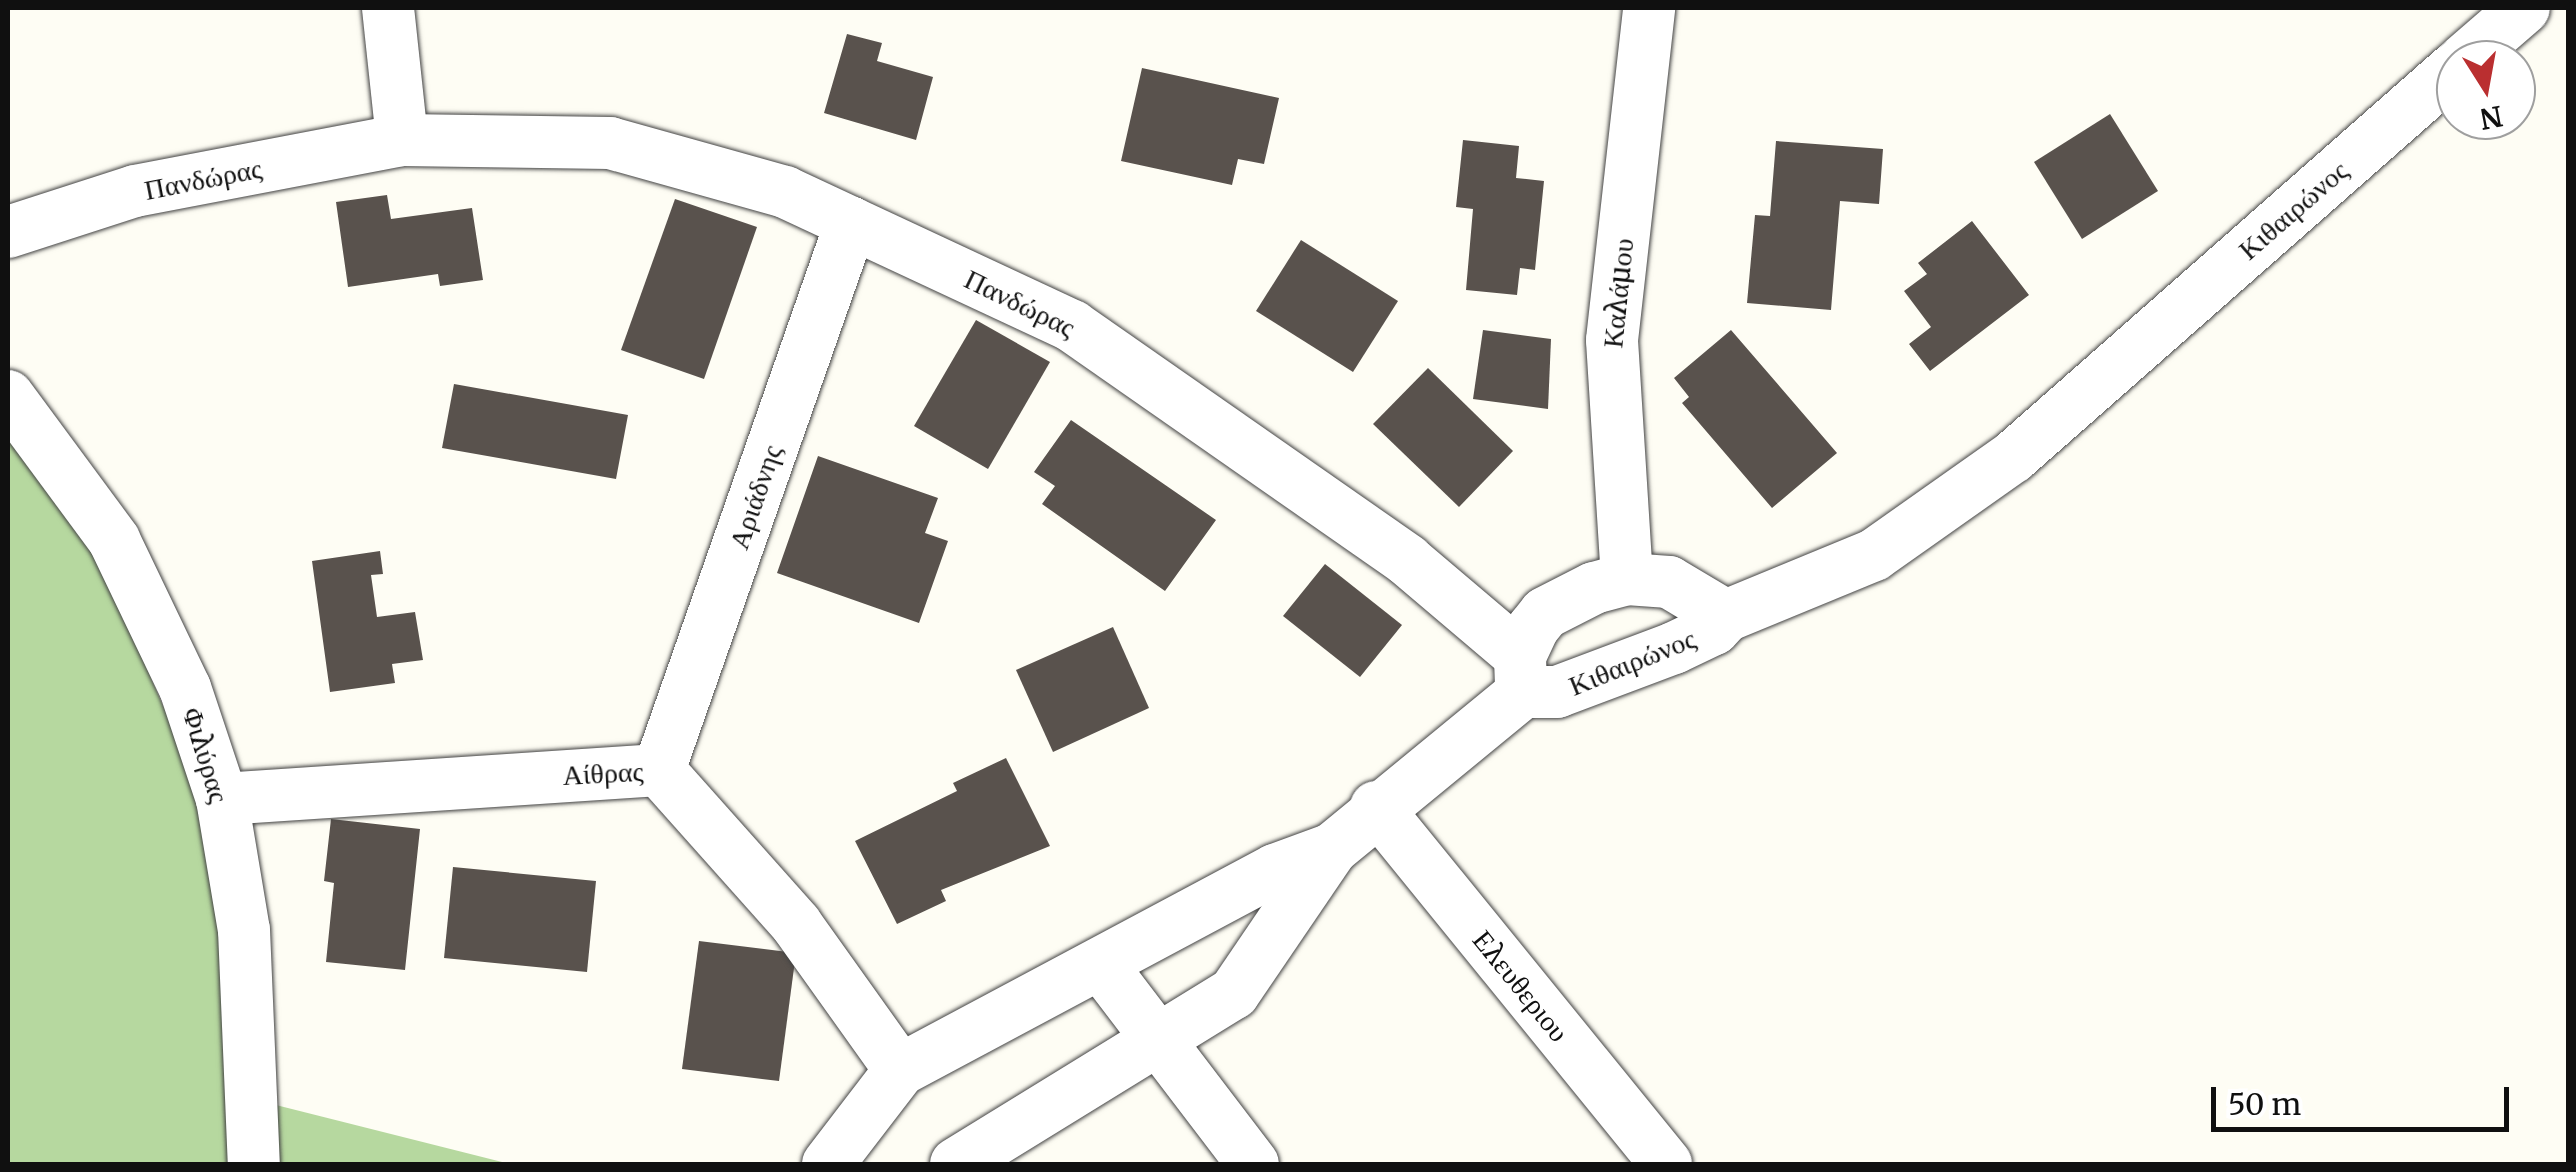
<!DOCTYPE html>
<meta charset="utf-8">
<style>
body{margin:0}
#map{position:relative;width:2576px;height:1172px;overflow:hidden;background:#fefdf4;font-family:Merriweather,serif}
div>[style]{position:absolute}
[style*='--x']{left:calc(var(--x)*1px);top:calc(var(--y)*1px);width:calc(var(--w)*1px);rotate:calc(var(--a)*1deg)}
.forest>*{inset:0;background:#b6d89f}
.building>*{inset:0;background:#59524d}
.roads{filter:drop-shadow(0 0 2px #434343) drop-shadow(0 0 2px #434343)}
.minor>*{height:52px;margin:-26px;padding:0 26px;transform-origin:26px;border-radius:26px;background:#fff}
span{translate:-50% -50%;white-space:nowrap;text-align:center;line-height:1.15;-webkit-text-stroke:10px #fff;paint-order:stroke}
.street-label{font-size:28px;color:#101010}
.frame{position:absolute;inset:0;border:10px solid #101010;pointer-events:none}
.north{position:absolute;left:2436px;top:40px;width:100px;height:100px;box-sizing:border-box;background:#fff;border:2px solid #9f9f9f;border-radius:50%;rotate:169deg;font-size:28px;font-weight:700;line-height:40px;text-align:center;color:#101010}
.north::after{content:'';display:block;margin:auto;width:35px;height:45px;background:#ba2f30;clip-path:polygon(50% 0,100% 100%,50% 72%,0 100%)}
.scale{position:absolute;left:2211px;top:1087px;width:298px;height:45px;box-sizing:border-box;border:5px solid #101010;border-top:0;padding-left:12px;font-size:30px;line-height:35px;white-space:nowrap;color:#101010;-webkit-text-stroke:8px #fff;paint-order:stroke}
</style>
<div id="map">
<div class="forest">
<div style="clip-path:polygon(8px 431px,101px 563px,193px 775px,222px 923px,233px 1164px,8px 1164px)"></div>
<div style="clip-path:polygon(268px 1103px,510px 1164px,276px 1164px)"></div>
</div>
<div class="building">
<div style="clip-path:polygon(847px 34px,882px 43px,877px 61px,933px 77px,916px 140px,824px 113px)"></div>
<div style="clip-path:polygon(1142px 68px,1279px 98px,1264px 164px,1238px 159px,1232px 185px,1121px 161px)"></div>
<div style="clip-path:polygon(2110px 114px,2158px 191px,2082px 239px,2034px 162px)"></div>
<div style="clip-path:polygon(1463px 140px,1519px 146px,1516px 178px,1544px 181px,1535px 270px,1520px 268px,1517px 295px,1466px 290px,1473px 209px,1456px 207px)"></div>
<div style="clip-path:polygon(1776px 141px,1883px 149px,1879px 204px,1840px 201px,1831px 310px,1747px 303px,1755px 215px,1770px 216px)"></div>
<div style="clip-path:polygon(387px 195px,391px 219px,472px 208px,483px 280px,440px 286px,438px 274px,348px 287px,336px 202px)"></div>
<div style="clip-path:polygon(675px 199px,757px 227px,704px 379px,621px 350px)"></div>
<div style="clip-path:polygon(1972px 221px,2029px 295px,1930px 371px,1909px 344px,1931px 327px,1904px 291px,1927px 274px,1918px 263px)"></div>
<div style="clip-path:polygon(1301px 240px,1398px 301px,1353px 372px,1256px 311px)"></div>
<div style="clip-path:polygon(976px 320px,1050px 362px,988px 469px,914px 426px)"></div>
<div style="clip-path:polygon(1483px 330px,1551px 339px,1548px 409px,1473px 399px)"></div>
<div style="clip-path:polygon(1731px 330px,1837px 453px,1772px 508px,1682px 403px,1689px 397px,1674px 378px)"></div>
<div style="clip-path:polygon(1428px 368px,1513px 451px,1459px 507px,1373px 424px)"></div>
<div style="clip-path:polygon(454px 384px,628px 415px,616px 479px,442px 448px)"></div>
<div style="clip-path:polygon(1071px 420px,1216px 520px,1165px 591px,1042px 504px,1055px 486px,1034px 472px)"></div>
<div style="clip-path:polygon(818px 456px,938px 498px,925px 533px,948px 541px,919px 623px,777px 573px)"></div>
<div style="clip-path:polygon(380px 551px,383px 574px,371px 575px,377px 617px,415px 612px,423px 660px,392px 664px,395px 683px,330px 692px,312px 561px)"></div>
<div style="clip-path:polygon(1325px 564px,1402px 625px,1360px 677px,1283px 616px)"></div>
<div style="clip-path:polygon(1113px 627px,1149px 708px,1053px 752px,1016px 670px)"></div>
<div style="clip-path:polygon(1006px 758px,1050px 846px,941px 890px,946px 901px,897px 924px,855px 841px,957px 791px,953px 783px)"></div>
<div style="clip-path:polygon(331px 819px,420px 829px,405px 970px,326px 962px,334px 883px,324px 881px)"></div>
<div style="clip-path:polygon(453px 867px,596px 881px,587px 972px,444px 958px)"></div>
<div style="clip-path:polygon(699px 941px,796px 953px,779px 1081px,682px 1069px)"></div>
</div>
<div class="roads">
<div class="minor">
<div style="--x:388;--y:8;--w:133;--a:83.9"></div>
<div style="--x:2464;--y:60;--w:79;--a:-40.9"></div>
<div style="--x:8;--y:232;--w:133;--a:-17.9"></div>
<div style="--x:135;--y:191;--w:272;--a:-10.8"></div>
<div style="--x:402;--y:140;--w:208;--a:0.8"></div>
<div style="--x:610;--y:143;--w:182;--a:15.6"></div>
<div style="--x:785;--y:192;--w:317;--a:25"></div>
<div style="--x:1072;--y:326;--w:409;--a:34.9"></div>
<div style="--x:1407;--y:560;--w:148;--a:40.3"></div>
<div style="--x:8;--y:396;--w:179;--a:53.6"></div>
<div style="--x:114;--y:540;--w:164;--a:64.4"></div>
<div style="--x:185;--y:688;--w:117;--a:71.6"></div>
<div style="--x:222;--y:799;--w:133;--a:80.5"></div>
<div style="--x:244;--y:930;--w:234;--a:87.6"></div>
<div style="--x:1627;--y:579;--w:239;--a:-93.6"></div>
<div style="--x:1612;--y:340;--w:334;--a:-83.6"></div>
<div style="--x:1521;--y:686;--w:30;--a:-92"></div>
<div style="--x:1520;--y:656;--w:31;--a:-65"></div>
<div style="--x:1533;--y:628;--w:19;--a:-51"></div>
<div style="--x:1545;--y:613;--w:55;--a:-27"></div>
<div style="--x:1594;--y:588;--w:34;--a:-15"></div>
<div style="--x:1627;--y:579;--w:42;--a:4.1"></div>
<div style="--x:1669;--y:582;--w:66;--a:30.8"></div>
<div style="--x:659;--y:770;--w:580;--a:-70.66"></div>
<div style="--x:222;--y:799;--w:438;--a:-3.8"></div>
<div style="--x:659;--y:770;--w:206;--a:48.3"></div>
<div style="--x:796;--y:924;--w:179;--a:54.5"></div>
<div style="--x:1376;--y:807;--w:460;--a:50.9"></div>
<div style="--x:1102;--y:966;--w:249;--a:52.7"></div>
<div style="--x:828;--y:1164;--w:118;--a:-52.5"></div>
<div style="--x:900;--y:1070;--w:425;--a:-28.1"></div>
<div style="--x:1275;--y:870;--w:61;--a:-20.2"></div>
<div style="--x:1332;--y:849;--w:247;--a:-39.4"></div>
<div style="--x:1523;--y:692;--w:34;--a:0"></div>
<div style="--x:1557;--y:692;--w:125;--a:-20.6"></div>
<div style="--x:1674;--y:648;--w:44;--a:-25.4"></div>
<div style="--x:1714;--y:629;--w:18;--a:-47"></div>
<div style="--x:1726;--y:616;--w:160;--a:-22.4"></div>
<div style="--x:1874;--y:555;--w:170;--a:-35.2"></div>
<div style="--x:2013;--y:457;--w:590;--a:-41.36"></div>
<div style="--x:956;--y:1164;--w:326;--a:-31.6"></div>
<div style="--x:1234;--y:993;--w:174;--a:-55.8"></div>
</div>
</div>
<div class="street-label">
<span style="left:203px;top:179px;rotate:-11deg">Πανδώρας</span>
<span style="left:2293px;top:210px;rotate:-41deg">Κιθαιρώνος</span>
<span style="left:1618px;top:293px;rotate:-84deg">Καλάμου</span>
<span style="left:1020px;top:303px;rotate:26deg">Πανδώρας</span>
<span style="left:755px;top:497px;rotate:-71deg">Αριάδνης</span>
<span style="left:1632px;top:662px;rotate:-22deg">Κιθαιρώνος</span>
<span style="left:206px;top:755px;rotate:73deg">Φιλύρας</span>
<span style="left:603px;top:773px;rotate:-3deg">Αίθρας</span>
<span style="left:1521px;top:986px;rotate:51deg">Ελευθεριου</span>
</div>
<div class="frame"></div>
<div class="north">N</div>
<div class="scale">50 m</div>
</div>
